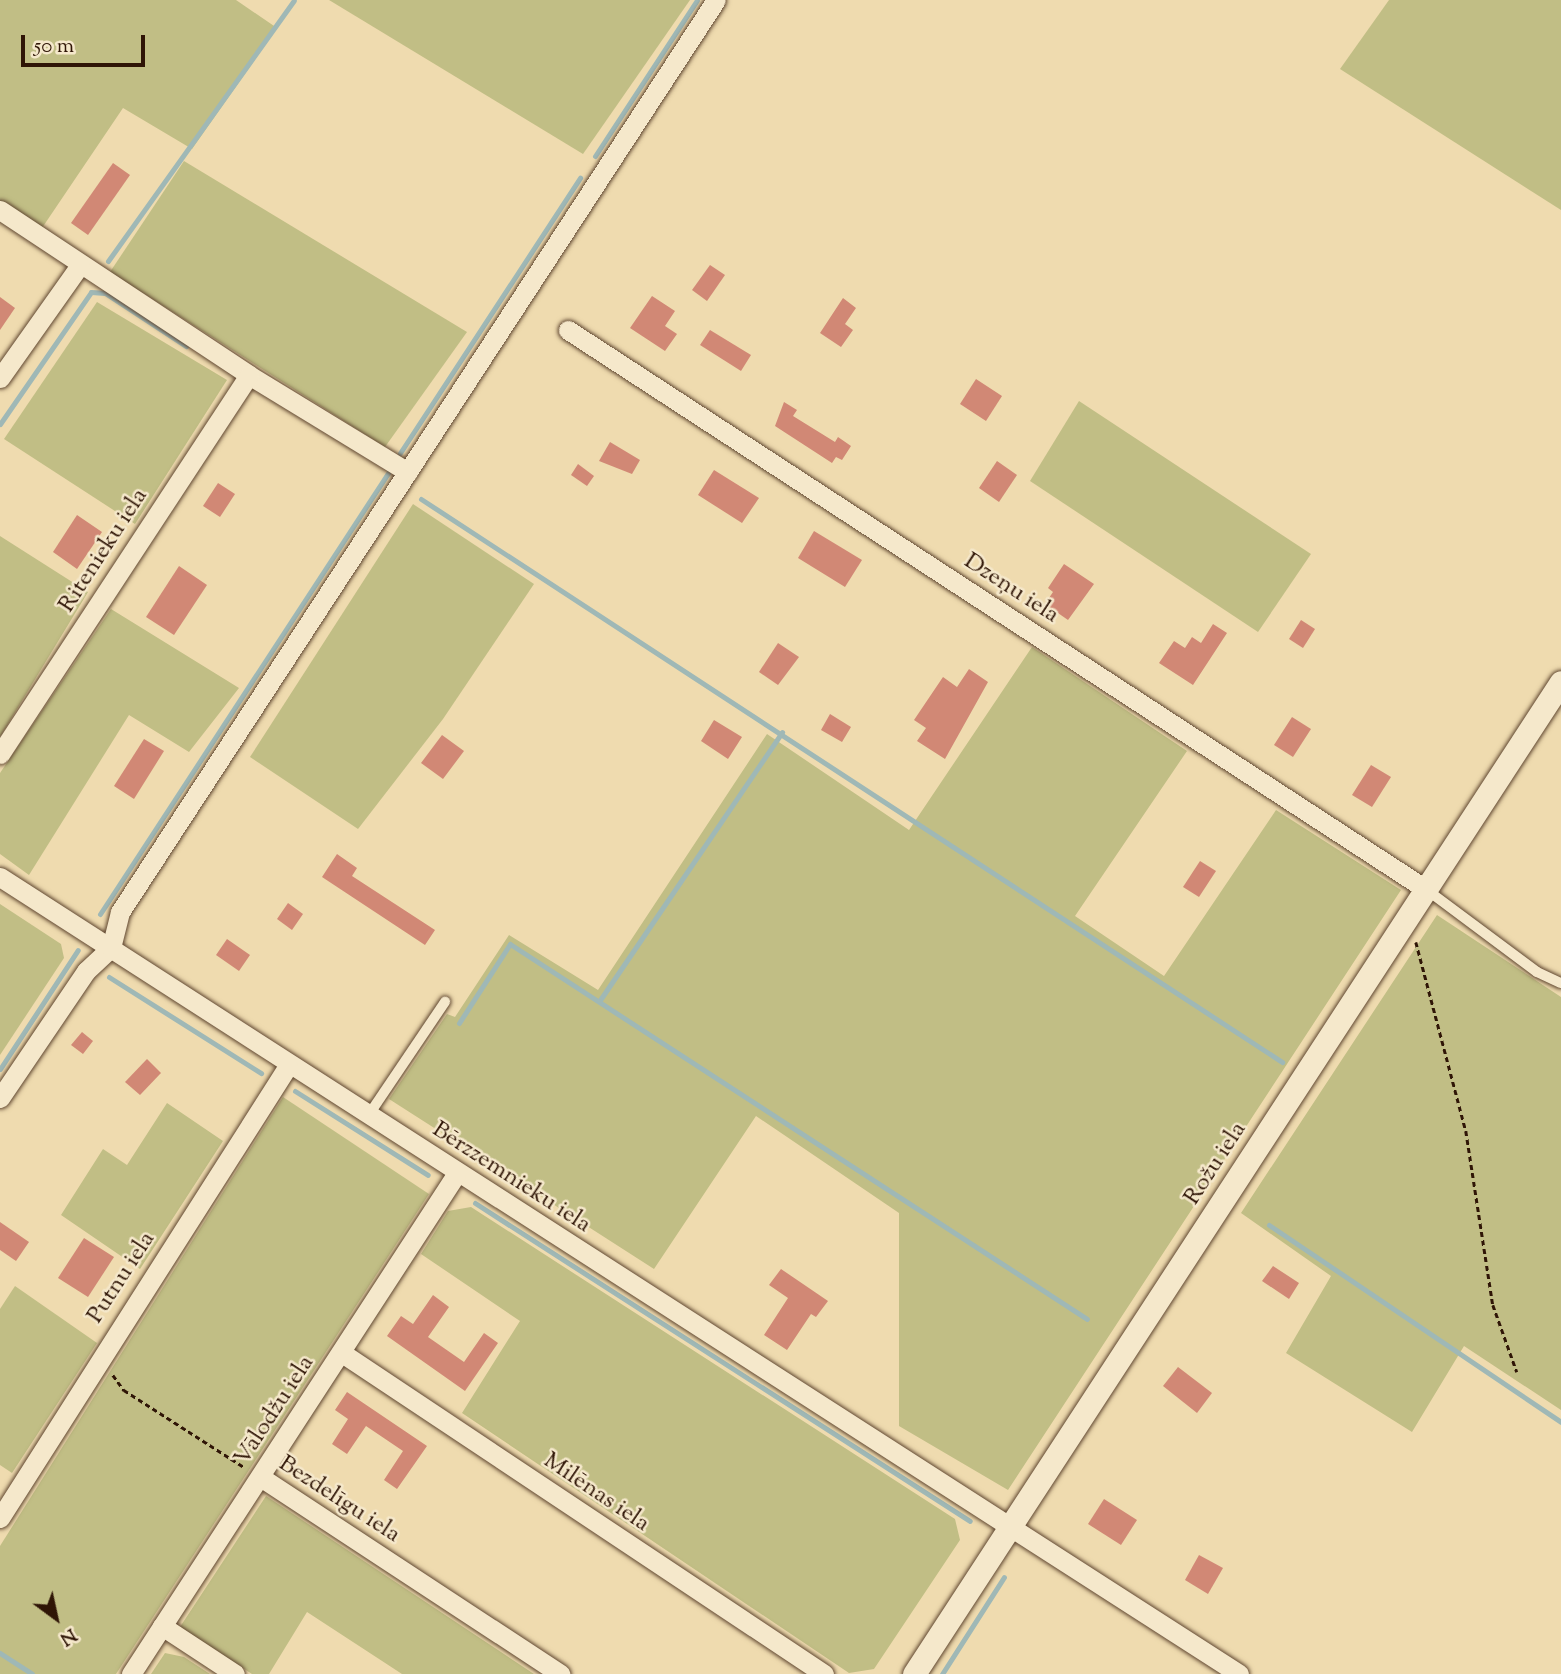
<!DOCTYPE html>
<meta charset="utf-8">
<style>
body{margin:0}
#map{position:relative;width:1561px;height:1674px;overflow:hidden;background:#efdbaf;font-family:"Sorts Mill Goudy",serif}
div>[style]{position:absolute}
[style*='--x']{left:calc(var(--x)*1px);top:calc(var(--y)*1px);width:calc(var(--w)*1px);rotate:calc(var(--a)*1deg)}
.green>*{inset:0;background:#c1be85}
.stream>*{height:5px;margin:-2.5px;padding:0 2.5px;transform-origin:2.5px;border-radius:2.5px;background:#9fb8b6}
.building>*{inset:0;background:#d18875}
.path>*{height:2.5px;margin-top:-1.25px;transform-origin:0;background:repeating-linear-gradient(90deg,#2f1506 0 5px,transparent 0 8.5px)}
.roads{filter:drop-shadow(0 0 2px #5f4630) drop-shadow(0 0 2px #5f4630)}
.service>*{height:10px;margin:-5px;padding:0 5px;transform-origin:5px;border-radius:5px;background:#f5e8cb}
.minor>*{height:19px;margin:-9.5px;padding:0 9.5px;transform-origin:9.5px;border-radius:9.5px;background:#f5e8cb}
.tertiary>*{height:23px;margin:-11.5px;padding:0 11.5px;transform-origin:11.5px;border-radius:11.5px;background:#f5e8cb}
span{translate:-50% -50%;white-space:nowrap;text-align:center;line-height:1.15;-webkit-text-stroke:5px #f5e8cb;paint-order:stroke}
.street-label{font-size:24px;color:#2f1506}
.north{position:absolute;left:21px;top:1583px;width:70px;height:70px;-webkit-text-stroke:5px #f5e8cb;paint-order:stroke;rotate:147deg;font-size:19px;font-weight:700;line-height:28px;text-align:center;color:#2f1506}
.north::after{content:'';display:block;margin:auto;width:24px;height:32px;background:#2f1506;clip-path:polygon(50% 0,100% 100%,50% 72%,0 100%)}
.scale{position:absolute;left:21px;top:35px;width:124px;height:32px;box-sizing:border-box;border:4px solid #2f1506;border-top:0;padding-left:9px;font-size:21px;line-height:24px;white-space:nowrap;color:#2f1506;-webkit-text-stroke:5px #f5e8cb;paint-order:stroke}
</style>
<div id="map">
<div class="green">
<div style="clip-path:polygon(0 0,236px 0,277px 28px,192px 149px,123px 108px,42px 228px,0 201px)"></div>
<div style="clip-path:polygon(329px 0,690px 0,583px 154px)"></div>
<div style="clip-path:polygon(1389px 0,1561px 0,1561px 210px,1340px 69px)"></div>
<div style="clip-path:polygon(184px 161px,467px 332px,385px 447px,110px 272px)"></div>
<div style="clip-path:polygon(97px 302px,227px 380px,135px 524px,4px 439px)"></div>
<div style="clip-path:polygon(1079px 401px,1311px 554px,1258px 632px,1030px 481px)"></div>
<div style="clip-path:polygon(413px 504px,534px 584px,443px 719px,358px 829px,250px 757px)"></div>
<div style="clip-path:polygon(0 536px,88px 592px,0 737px)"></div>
<div style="clip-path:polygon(111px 609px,239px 688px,189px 752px,129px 715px,29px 875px,0 854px,0 773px)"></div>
<div style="clip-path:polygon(1032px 647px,1187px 751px,1075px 916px,1164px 976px,1276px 810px,1401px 890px,1008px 1490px,899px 1426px,899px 1213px,756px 1116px,654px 1269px,389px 1099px,447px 1014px,455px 1017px,509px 935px,598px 990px,767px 734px,909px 830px)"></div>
<div style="clip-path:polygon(0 904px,61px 944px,64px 958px,0 1055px)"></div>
<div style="clip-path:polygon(1437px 915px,1561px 997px,1561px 1410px,1464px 1346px,1412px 1432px,1286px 1353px,1331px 1276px,1241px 1213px)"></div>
<div style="clip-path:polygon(283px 1097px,429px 1194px,116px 1674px,0 1674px,0 1546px)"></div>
<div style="clip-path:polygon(167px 1103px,223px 1141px,140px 1269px,61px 1215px,103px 1149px,127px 1165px)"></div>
<div style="clip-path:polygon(471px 1207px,955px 1519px,960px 1540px,874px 1669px,849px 1673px,462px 1413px,520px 1321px,421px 1254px,448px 1211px)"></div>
<div style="clip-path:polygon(15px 1286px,97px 1343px,12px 1473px,0 1465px,0 1309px)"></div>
<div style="clip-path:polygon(266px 1496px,534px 1674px,402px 1674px,307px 1612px,269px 1674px,252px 1674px,180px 1627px)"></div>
<div style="clip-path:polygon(165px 1653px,184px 1657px,210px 1674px,151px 1674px)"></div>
</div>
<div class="stream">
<div style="--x:595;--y:156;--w:186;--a:-56.8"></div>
<div style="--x:108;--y:261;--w:320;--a:-54.5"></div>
<div style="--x:0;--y:424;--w:160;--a:-55.4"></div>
<div style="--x:91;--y:292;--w:14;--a:4"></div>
<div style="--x:105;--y:293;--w:97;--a:33.2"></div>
<div style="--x:400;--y:453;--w:329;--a:-56.8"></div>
<div style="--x:421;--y:499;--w:1029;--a:33.18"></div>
<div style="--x:100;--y:914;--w:527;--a:-56.85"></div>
<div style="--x:109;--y:977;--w:180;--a:32.3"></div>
<div style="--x:600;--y:1000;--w:324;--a:-55.8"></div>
<div style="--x:459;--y:1023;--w:94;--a:-57.2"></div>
<div style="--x:510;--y:944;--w:688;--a:33.02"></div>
<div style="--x:0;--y:1069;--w:142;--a:-56.8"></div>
<div style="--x:295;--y:1091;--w:157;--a:32.3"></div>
<div style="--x:475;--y:1203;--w:588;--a:32.72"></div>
<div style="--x:1269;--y:1225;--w:352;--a:34"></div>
<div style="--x:0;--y:1653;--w:38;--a:33"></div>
<div style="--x:942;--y:1674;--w:115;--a:-57.4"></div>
</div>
<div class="building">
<div style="clip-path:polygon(113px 163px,130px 175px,88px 235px,71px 223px)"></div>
<div style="clip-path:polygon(710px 265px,725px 275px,707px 301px,692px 290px)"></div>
<div style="clip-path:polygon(652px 296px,675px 311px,665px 326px,677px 334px,665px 351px,630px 328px)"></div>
<div style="clip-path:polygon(0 297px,15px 308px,0 330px)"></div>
<div style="clip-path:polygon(843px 298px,856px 308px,845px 324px,853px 330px,841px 347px,820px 333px)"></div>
<div style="clip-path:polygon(710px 330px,751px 355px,741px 371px,700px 345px)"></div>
<div style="clip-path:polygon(976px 379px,1002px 396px,986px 421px,960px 404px)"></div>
<div style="clip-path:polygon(784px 402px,797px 410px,793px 416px,835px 442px,838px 437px,851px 446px,842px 460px,836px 457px,832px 463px,775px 426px)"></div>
<div style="clip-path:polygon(610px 442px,640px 460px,632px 474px,599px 461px)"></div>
<div style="clip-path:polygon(997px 461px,1017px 475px,999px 502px,979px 488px)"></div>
<div style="clip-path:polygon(578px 464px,594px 476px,587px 486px,571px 475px)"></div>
<div style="clip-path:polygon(714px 470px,759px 498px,742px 523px,698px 495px)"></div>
<div style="clip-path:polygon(218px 483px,235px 494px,220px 517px,203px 506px)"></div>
<div style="clip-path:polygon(77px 515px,102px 532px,77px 569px,53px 552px)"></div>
<div style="clip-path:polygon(814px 531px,862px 560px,845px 587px,798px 558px)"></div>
<div style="clip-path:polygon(1064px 564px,1094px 584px,1068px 620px,1045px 604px,1053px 592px,1048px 588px)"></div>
<div style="clip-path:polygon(179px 566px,207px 585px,174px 635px,146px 617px)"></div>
<div style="clip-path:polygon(1301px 620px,1315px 629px,1303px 648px,1289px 639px)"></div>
<div style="clip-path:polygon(1213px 624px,1227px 633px,1193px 685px,1159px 663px,1174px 641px,1185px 648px,1192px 637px,1201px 643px)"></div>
<div style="clip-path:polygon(778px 643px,799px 657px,778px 685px,759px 672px)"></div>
<div style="clip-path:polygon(969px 669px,988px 682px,945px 759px,917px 741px,926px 728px,914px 720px,943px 677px,957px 687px)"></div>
<div style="clip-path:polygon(830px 714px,851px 727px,842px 742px,821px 730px)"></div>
<div style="clip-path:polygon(1292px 717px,1311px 729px,1293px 757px,1274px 745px)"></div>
<div style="clip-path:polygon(714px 720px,742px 737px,728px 759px,701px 741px)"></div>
<div style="clip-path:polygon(442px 735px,464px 751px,443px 779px,421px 763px)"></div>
<div style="clip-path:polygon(144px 739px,164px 751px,134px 799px,114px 786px)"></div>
<div style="clip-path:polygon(1371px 765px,1391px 777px,1372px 807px,1352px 795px)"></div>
<div style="clip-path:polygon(337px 854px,357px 868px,352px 876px,435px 930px,425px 945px,322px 877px)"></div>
<div style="clip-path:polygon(1200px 861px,1216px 871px,1199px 897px,1183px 887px)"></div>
<div style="clip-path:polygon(288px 903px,303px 914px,292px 930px,277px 919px)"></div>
<div style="clip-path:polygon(227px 939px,250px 955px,239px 971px,216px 955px)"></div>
<div style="clip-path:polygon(82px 1032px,93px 1041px,83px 1054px,71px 1045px)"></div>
<div style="clip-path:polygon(147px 1059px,161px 1073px,140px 1095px,125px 1082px)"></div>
<div style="clip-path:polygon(0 1222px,29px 1242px,16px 1261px,0 1250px)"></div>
<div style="clip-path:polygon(84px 1238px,114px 1257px,88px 1297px,58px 1278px)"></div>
<div style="clip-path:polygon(1273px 1266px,1299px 1283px,1289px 1299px,1262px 1281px)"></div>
<div style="clip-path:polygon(781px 1269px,828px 1301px,816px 1317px,811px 1314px,787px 1350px,764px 1335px,788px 1298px,769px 1285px)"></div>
<div style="clip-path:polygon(433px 1295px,449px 1307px,428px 1337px,464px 1362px,484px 1333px,498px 1343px,465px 1391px,387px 1336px,401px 1316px,413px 1324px)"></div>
<div style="clip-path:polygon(1178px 1367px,1212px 1393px,1197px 1413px,1163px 1386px)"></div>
<div style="clip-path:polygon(347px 1392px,427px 1446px,397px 1489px,384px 1480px,403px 1451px,366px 1426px,347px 1454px,332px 1444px,348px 1419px,335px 1410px)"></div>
<div style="clip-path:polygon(1104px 1499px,1137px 1520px,1121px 1545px,1088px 1524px)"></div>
<div style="clip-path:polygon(1199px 1555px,1223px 1568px,1208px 1594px,1185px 1580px)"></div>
</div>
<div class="path">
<div style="--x:1416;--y:942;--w:196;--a:75.2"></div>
<div style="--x:1466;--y:1131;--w:176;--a:81.2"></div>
<div style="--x:1493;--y:1305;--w:71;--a:70.3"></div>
<div style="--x:113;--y:1375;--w:19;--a:54"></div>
<div style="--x:124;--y:1390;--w:143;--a:32.7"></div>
</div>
<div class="roads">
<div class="service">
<div style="--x:1427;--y:890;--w:137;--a:36.7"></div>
<div style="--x:1537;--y:972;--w:26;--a:25"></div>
<div style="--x:368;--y:1116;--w:138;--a:-56"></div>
</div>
<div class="minor">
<div style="--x:0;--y:210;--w:299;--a:33.5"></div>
<div style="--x:249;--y:375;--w:186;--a:31.4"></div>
<div style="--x:568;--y:330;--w:1025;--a:33.1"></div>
<div style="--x:0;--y:378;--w:138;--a:-54.7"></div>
<div style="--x:0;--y:754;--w:453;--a:-56.7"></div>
<div style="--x:0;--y:877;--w:1473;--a:32.75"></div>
<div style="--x:0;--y:1098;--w:153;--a:-55.9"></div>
<div style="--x:86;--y:971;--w:34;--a:-43"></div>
<div style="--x:111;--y:948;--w:37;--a:-76"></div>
<div style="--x:120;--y:912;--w:1089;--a:-56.84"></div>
<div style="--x:342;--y:1353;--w:579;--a:33.66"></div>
<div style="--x:262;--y:1478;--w:357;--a:33.3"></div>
<div style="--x:0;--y:1518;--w:536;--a:-57.5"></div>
<div style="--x:162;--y:1626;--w:87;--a:33.3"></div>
<div style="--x:131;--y:1674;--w:598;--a:-56.95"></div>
</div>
<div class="tertiary">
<div style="--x:914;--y:1674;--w:1184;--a:-56.89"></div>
</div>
</div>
<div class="street-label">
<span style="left:104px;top:551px;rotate:-57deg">Ritenieku iela</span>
<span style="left:1011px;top:589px;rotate:33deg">Dzeņu iela</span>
<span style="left:1216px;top:1164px;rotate:-57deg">Rožu iela</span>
<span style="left:511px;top:1178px;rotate:33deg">Bērzzemnieku iela</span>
<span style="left:122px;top:1278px;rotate:-57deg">Putnu iela</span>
<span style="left:275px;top:1411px;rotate:-57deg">Vālodžu iela</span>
<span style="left:596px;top:1493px;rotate:34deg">Milēnas iela</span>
<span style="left:339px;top:1500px;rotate:33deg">Bezdelīgu iela</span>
</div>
<div class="north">N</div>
<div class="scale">50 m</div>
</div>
